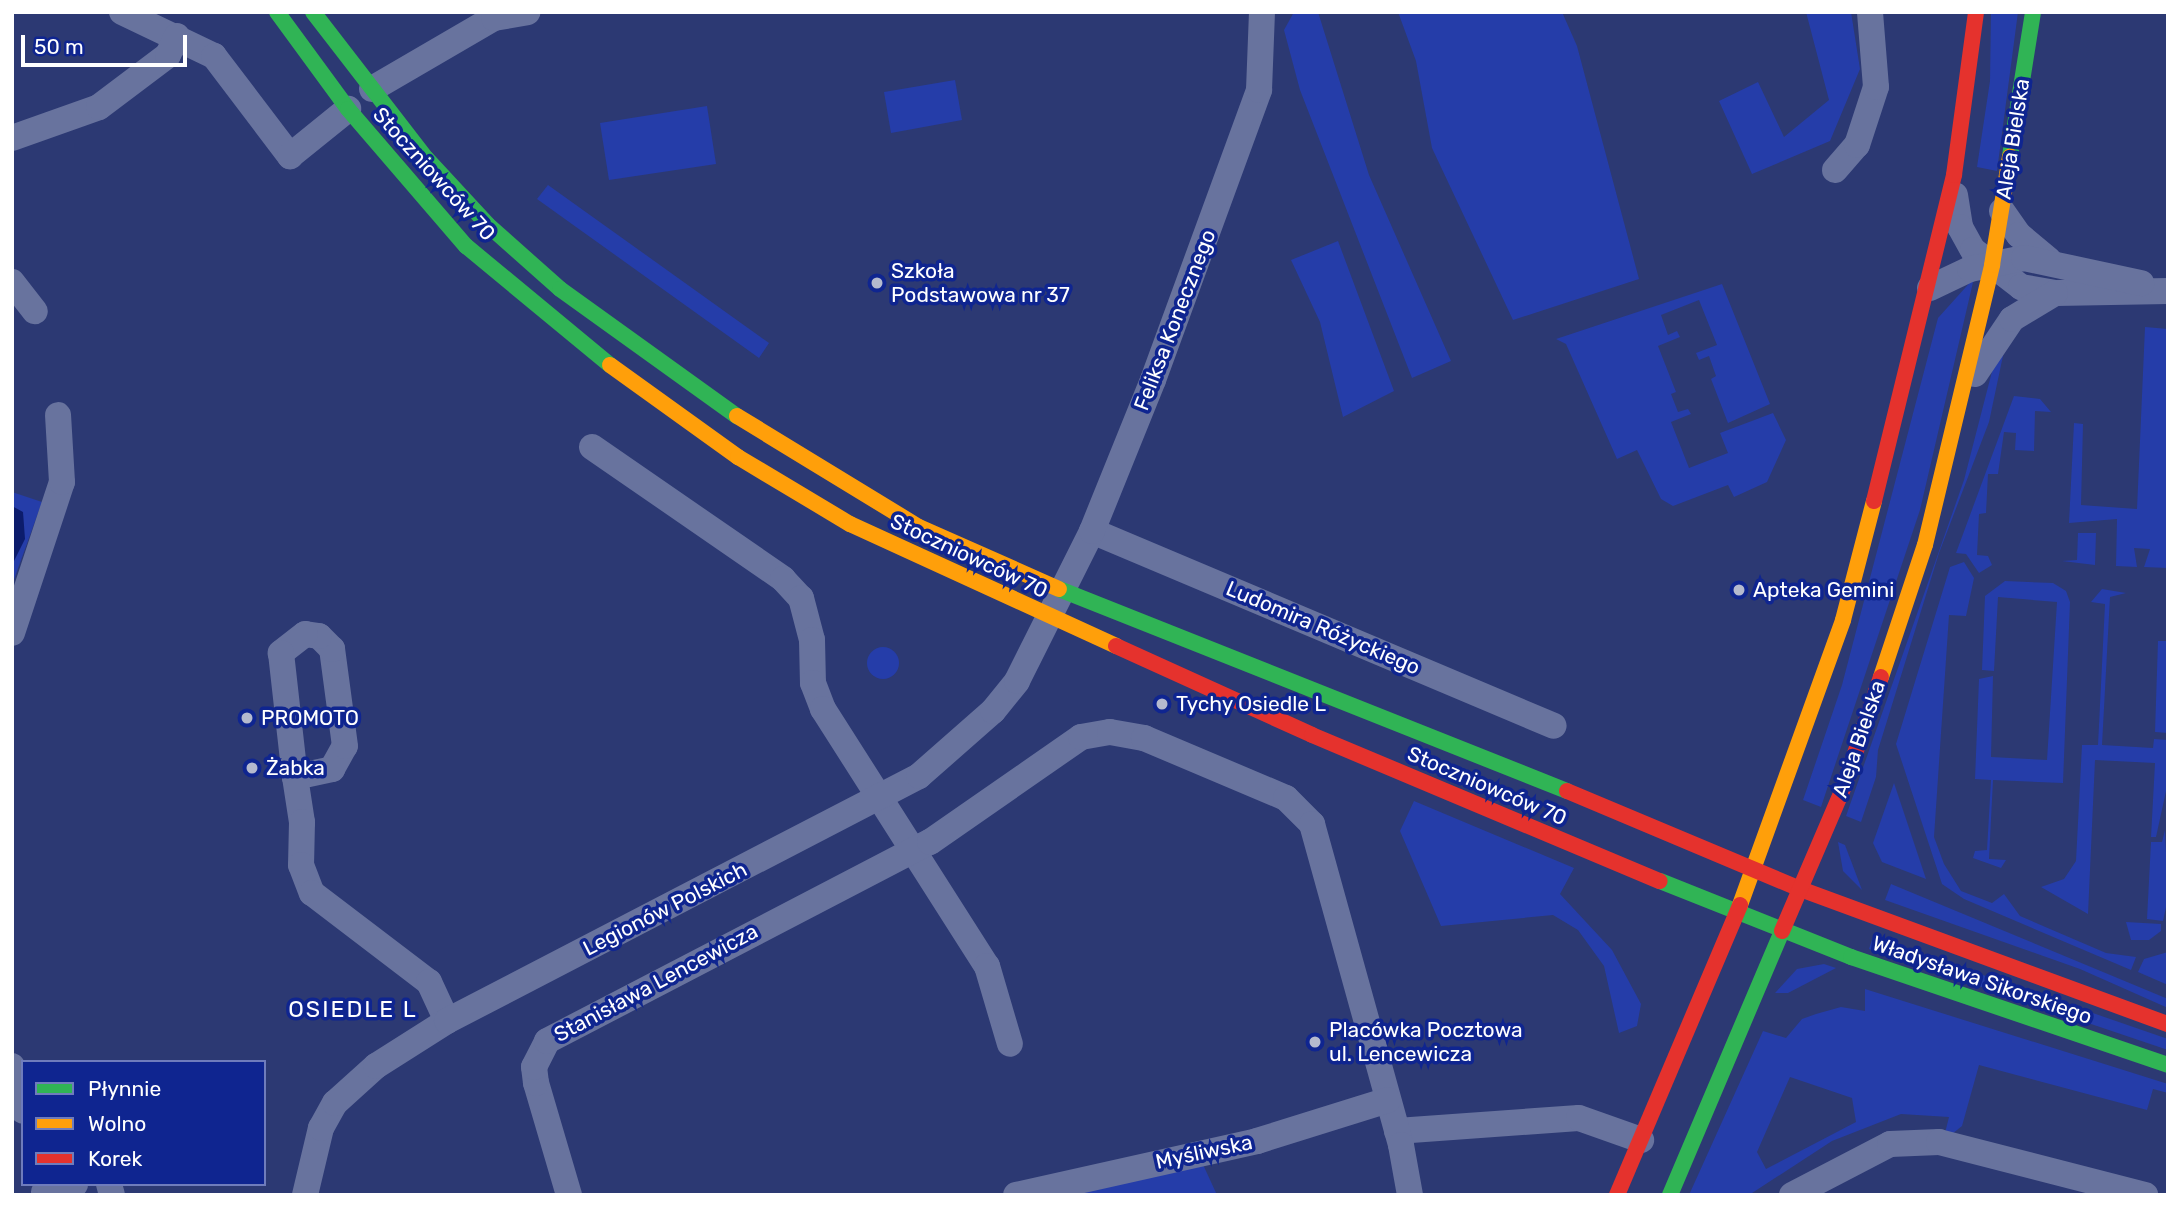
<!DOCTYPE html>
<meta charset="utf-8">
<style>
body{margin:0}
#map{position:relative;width:2180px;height:1207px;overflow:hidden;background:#2c3973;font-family:Rubik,sans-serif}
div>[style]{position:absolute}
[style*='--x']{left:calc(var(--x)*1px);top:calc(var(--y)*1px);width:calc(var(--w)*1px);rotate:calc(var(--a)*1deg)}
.green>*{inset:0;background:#253da9}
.round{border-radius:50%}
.water>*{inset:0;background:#0c1c6c}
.street>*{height:26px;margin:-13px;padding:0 13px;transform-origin:13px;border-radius:13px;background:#68739e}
.fast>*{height:16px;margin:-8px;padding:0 8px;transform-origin:8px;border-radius:8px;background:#30b455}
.slow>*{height:16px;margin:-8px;padding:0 8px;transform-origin:8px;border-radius:8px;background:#ff9f0a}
.jam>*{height:16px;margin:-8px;padding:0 8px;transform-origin:8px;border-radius:8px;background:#e5322d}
.dots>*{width:19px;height:19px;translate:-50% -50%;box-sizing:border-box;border:4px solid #0f2590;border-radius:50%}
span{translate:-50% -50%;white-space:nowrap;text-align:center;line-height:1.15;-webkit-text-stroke:7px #0f2590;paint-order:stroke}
.street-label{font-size:21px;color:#fff}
.poi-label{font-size:21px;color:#fff}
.left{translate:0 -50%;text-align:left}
.neighbourhood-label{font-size:23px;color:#fff;letter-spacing:2px}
.frame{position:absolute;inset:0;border:14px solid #fff;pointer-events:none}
.legend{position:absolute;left:21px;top:1060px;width:245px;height:126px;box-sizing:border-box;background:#0f2590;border:2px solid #6f7cbc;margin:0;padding:9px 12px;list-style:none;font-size:21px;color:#fff}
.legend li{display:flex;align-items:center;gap:14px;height:35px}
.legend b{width:35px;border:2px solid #6f7cbc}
.scale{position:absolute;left:21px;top:35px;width:166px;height:32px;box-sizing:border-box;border:4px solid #fff;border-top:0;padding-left:9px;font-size:21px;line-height:24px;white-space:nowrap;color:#fff;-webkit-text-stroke:5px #0f2590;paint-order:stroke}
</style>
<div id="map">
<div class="green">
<div style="clip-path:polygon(1294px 12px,1318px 12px,1369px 175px,1451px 361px,1412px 378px,1300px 90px,1284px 30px)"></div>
<div style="clip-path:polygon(1398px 12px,1562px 12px,1577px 46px,1639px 279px,1513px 320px,1432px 148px,1416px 61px)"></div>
<div style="clip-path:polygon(1806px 12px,1851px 12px,1860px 69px,1830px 141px,1752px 174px,1719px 101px,1758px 82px,1784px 137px,1829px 100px)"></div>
<div style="clip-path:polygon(1991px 12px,2018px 12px,1997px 171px,1977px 167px,1990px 81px)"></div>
<div style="clip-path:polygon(955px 80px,962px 120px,891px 133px,884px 92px)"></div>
<div style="clip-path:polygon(707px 106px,716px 164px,609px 180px,600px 123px)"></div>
<div style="clip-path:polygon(548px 185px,769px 343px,759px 358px,537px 199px)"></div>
<div style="clip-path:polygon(1338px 241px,1394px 391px,1343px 417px,1320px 322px,1291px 260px)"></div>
<div style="clip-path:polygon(1974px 278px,1920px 510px,1821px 807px,1803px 800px,1842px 685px,1938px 318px)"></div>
<div style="clip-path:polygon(1722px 284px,1770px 404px,1728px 423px,1711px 379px,1716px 376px,1709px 356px,1699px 360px,1696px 353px,1717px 345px,1699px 300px,1661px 315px,1668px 335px,1677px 331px,1680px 337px,1658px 346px,1676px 392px,1671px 394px,1678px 412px,1688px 409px,1691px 414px,1671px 422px,1689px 468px,1728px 453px,1720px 433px,1773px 413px,1786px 440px,1767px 482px,1734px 497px,1728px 485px,1673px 506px,1661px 499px,1637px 450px,1617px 459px,1566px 344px,1556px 339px)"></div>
<div style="clip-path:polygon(2021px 327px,2004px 351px,1989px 422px,1939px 553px,1878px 750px,1876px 777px,1861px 822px,1846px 816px,1964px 480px,1996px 356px)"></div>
<div style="clip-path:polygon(2145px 327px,2168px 329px,2168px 568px,2144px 567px,2150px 549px,2134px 548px,2137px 567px,2116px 566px,2117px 519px,2069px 523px,2074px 423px,2083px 424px,2081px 505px,2137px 509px)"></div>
<div style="clip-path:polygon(2014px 396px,2040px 399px,2051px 412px,2035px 411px,2034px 451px,2015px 450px,2016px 433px,2004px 432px,1998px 474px,1988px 474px,1986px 513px,1979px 514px,1977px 555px,1988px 556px,1992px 565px,1979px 573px,1966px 554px,1956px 553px)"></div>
<div style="clip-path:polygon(12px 492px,42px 502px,12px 585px)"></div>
<div style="clip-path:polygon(2078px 533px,2096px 533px,2095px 565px,2062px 561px,2077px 560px)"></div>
<div style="clip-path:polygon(1964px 562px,1974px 578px,1966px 616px,1949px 615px,1934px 837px,1944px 864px,1961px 891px,1992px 903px,2004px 894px,2020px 916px,2106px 953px,2136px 957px,2131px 970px,1964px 899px,1942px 884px,1896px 744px,1950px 567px)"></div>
<div style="clip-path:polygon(2005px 581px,2053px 583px,2066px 591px,2070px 602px,2063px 783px,1993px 780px,1989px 859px,2006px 860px,2001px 868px,1973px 858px,1975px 851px,1987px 850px,1991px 780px,1975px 779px,1979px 679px,1993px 676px,1991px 757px,2047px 760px,2057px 602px,1998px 597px,1994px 671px,1982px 670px,1985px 596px)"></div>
<div style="clip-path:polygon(2102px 589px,2126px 593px,2110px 597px,2102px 745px,2153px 748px,2154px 739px,2168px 740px,2168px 782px,2156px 837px,2151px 837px,2155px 763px,2095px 760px,2088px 914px,2041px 887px,2064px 879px,2076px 861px,2082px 745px,2098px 745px,2105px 604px,2091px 602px)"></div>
<div style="clip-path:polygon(2158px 641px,2168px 641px,2168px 733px,2155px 732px)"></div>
<div class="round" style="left:867px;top:647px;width:32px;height:32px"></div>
<div style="clip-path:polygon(1894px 783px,1926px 879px,1882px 862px,1873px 843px)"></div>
<div style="clip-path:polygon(1414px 801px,1574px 868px,1560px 894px,1612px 950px,1641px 1004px,1637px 1026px,1619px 1033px,1604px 966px,1578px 930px,1553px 915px,1441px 926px,1400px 831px)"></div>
<div style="clip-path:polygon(2165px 830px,2168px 898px,2163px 921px,2147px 919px,2151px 842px,2162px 842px)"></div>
<div style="clip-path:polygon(1838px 842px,1845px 845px,1862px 890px,1843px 871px)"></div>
<div style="clip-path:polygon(1891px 884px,2168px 999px,2168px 1008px,2080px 969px,1885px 900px)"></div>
<div style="clip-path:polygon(2126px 922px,2161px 924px,2161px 931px,2149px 940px,2131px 940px)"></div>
<div style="clip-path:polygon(1873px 937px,2168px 1039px,2168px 1050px,1869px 949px)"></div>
<div style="clip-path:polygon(2168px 952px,2168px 985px,2138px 972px,2144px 959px)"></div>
<div style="clip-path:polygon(1824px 964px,1836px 968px,1788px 993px,1775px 993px,1797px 969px)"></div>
<div style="clip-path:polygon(evenodd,1865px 989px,2168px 1084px,2168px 1093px,2153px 1089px,2147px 1110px,1979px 1065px,1962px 1126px,1952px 1134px,1945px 1133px,1949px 1117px,1901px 1114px,1832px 1141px,1749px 1195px,1689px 1195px,1763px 1031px,1786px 1038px,1802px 1019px,1816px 1014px,1841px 1007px,1865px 1011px,1865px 989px,1790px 1077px,1852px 1098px,1856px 1122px,1766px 1169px,1757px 1152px,1790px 1077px)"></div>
<div style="clip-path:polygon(1200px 1158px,1217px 1195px,1051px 1195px)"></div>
</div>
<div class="water">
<div style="clip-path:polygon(12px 506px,23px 512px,25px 539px,14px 561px,12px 596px)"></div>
</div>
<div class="street">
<div style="--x:122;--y:12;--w:102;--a:25.6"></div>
<div style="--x:214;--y:56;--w:126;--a:52.8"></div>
<div style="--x:290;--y:156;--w:75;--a:-39"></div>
<div style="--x:372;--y:89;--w:141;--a:-30.2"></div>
<div style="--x:494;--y:18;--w:34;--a:-10"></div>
<div style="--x:12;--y:138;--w:92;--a:-19.6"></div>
<div style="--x:99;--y:107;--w:86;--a:-37"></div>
<div style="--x:168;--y:55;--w:21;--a:-65"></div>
<div style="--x:1835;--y:170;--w:33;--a:-49"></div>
<div style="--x:1857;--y:145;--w:61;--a:-71.9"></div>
<div style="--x:1876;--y:87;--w:75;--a:-94.6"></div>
<div style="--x:1955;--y:195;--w:32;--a:81"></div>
<div style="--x:1960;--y:227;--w:26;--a:61"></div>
<div style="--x:1973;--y:250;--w:61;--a:37.6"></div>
<div style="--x:2021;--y:287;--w:35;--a:10"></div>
<div style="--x:2055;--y:293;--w:113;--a:-1"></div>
<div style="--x:2002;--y:211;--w:29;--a:55"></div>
<div style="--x:2019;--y:235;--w:39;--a:40"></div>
<div style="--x:12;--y:282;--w:37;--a:52"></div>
<div style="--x:1930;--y:288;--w:44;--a:-25.4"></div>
<div style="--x:1970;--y:269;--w:55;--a:-11.5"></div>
<div style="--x:2024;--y:258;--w:120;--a:12.1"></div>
<div style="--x:1975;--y:374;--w:66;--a:-56.1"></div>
<div style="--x:2012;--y:319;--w:50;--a:-31.2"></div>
<div style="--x:592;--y:447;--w:232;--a:34.6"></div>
<div style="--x:783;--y:579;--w:26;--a:47"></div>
<div style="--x:801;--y:598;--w:43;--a:75.3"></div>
<div style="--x:812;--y:640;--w:43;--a:88.7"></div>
<div style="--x:813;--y:683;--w:28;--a:69"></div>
<div style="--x:823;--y:709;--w:305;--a:57.5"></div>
<div style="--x:987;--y:966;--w:81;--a:73.6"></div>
<div style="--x:1092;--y:531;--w:501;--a:22.88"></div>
<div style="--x:12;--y:633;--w:159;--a:-71.7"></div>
<div style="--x:62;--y:482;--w:67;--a:-93.4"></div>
<div style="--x:295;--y:777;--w:38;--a:-12"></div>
<div style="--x:332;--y:769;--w:26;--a:-61"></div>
<div style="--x:345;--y:746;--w:98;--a:-97.6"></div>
<div style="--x:332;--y:649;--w:18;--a:-135"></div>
<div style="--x:319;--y:636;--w:14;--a:-172"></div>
<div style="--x:305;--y:634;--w:31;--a:142"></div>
<div style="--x:281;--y:653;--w:125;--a:83.6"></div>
<div style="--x:295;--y:777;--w:46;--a:81.2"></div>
<div style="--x:302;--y:822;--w:43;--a:91.3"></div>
<div style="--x:301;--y:865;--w:30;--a:69"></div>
<div style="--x:312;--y:893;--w:147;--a:37.3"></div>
<div style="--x:429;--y:982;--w:43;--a:65.2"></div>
<div style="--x:12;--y:1066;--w:46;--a:76.3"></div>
<div style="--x:1397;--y:1131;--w:182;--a:-4.1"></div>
<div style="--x:1579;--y:1118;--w:66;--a:19.5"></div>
<div style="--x:109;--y:1184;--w:11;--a:75"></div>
<div style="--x:44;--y:1192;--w:32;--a:-14"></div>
<div style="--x:305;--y:1195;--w:69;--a:-76.6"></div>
<div style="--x:321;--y:1128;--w:29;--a:-61"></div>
<div style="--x:335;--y:1103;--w:55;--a:-42.1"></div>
<div style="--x:376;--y:1066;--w:84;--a:-32.4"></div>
<div style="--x:447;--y:1021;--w:532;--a:-27.43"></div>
<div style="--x:919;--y:776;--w:98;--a:-41.3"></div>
<div style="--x:993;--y:711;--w:38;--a:-51"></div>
<div style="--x:1017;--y:681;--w:168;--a:-63.4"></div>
<div style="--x:1092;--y:531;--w:163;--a:-68"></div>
<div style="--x:1153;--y:380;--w:309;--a:-69.9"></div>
<div style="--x:1259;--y:90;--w:78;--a:-87.8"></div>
<div style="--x:569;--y:1195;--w:117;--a:-106.4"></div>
<div style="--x:536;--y:1083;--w:16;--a:-97"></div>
<div style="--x:534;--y:1067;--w:29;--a:-63"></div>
<div style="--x:547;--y:1041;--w:432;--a:-27.5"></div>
<div style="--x:930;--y:842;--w:184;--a:-34.8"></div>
<div style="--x:1081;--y:737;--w:29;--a:-10"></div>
<div style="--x:1110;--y:732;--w:35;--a:10"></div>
<div style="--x:1144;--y:738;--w:154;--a:22.9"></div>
<div style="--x:1286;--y:798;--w:37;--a:45"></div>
<div style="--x:1312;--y:824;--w:333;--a:74.5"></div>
<div style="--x:1401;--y:1145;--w:51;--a:79.8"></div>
<div style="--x:1016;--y:1195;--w:247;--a:-12.6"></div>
<div style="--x:1257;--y:1141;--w:137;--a:-17.4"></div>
<div style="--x:1792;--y:1195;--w:110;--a:-27.5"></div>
<div style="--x:1890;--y:1144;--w:49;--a:-2.3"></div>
<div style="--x:1939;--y:1142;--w:213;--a:14.4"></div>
</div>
<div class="fast">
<div style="--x:277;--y:12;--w:120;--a:53.8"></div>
<div style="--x:348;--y:109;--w:181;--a:49.3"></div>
<div style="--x:466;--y:246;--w:187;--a:39.6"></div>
<div style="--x:313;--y:12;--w:185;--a:52.3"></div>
<div style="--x:426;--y:158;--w:91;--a:47.2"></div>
<div style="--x:488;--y:225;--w:96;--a:41.6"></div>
<div style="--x:560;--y:289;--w:218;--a:35.7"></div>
<div style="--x:2010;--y:156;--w:146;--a:-80.9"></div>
<div style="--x:1059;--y:589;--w:547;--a:21.68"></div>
<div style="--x:1660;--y:881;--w:206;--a:21.7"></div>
<div style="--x:1851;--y:957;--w:335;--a:18.8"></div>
<div style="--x:1670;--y:1195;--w:287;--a:-67"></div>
</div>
<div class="slow">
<div style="--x:610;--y:365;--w:158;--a:35.7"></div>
<div style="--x:738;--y:457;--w:131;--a:30.9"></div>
<div style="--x:850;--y:524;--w:293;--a:24.6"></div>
<div style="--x:737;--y:416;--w:213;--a:31.4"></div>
<div style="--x:919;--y:527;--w:153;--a:23.9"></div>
<div style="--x:1881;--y:677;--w:139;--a:-71.6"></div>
<div style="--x:1925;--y:545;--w:288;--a:-76.5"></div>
<div style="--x:1992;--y:265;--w:110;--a:-80.6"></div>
<div style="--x:1740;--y:905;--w:303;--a:-70.1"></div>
<div style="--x:1843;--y:620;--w:123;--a:-75.4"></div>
</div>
<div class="jam">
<div style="--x:1874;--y:501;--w:336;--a:-76.2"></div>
<div style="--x:1954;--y:175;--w:164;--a:-82.3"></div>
<div style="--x:1116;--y:646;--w:215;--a:24.4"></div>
<div style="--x:1312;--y:735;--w:377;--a:22.8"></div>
<div style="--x:1567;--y:791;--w:256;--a:22.8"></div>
<div style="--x:1803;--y:890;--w:389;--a:20.2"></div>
<div style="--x:1782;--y:931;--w:158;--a:-66.8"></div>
<div style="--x:1844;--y:786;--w:115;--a:-71.3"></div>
<div style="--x:1617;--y:1195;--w:315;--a:-67"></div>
</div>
<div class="dots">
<div style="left:877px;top:283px;background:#b5bace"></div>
<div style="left:1739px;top:590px;background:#b5bace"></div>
<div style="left:1162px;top:704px;background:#b5bace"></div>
<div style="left:247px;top:718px;background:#b5bace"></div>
<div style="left:252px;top:768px;background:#b5bace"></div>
<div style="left:1315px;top:1042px;background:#b5bace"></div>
</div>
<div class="street-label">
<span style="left:2013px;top:139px;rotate:-81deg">Aleja Bielska</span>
<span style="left:434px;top:174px;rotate:48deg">Stoczniowców 70</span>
<span style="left:1175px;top:320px;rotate:-69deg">Feliksa Konecznego</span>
<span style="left:969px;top:556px;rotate:25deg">Stoczniowców 70</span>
<span style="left:1323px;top:628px;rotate:23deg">Ludomira Różyckiego</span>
<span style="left:1859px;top:739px;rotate:-71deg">Aleja Bielska</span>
<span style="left:1487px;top:786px;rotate:23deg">Stoczniowców 70</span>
<span style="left:665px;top:909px;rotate:-27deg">Legionów Polskich</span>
<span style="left:1982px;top:980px;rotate:19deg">Władysława Sikorskiego</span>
<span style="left:656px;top:983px;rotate:-28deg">Stanisława Lencewicza</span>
<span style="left:1204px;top:1152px;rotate:-12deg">Myśliwska</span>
</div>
<div class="poi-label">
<span class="left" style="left:891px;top:283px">Szkoła<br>Podstawowa nr 37</span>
<span class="left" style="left:1753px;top:590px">Apteka Gemini</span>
<span class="left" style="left:1176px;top:704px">Tychy Osiedle L</span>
<span class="left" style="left:261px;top:718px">PROMOTO</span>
<span class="left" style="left:266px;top:768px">Żabka</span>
<span class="left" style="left:1329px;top:1042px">Placówka Pocztowa<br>ul. Lencewicza</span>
</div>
<div class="neighbourhood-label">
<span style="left:353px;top:1009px">OSIEDLE L</span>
</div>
<div class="frame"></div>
<ul class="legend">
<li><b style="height:9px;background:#30b455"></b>Płynnie</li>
<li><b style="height:9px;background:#ff9f0a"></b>Wolno</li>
<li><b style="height:9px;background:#e5322d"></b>Korek</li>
</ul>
<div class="scale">50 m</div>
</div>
